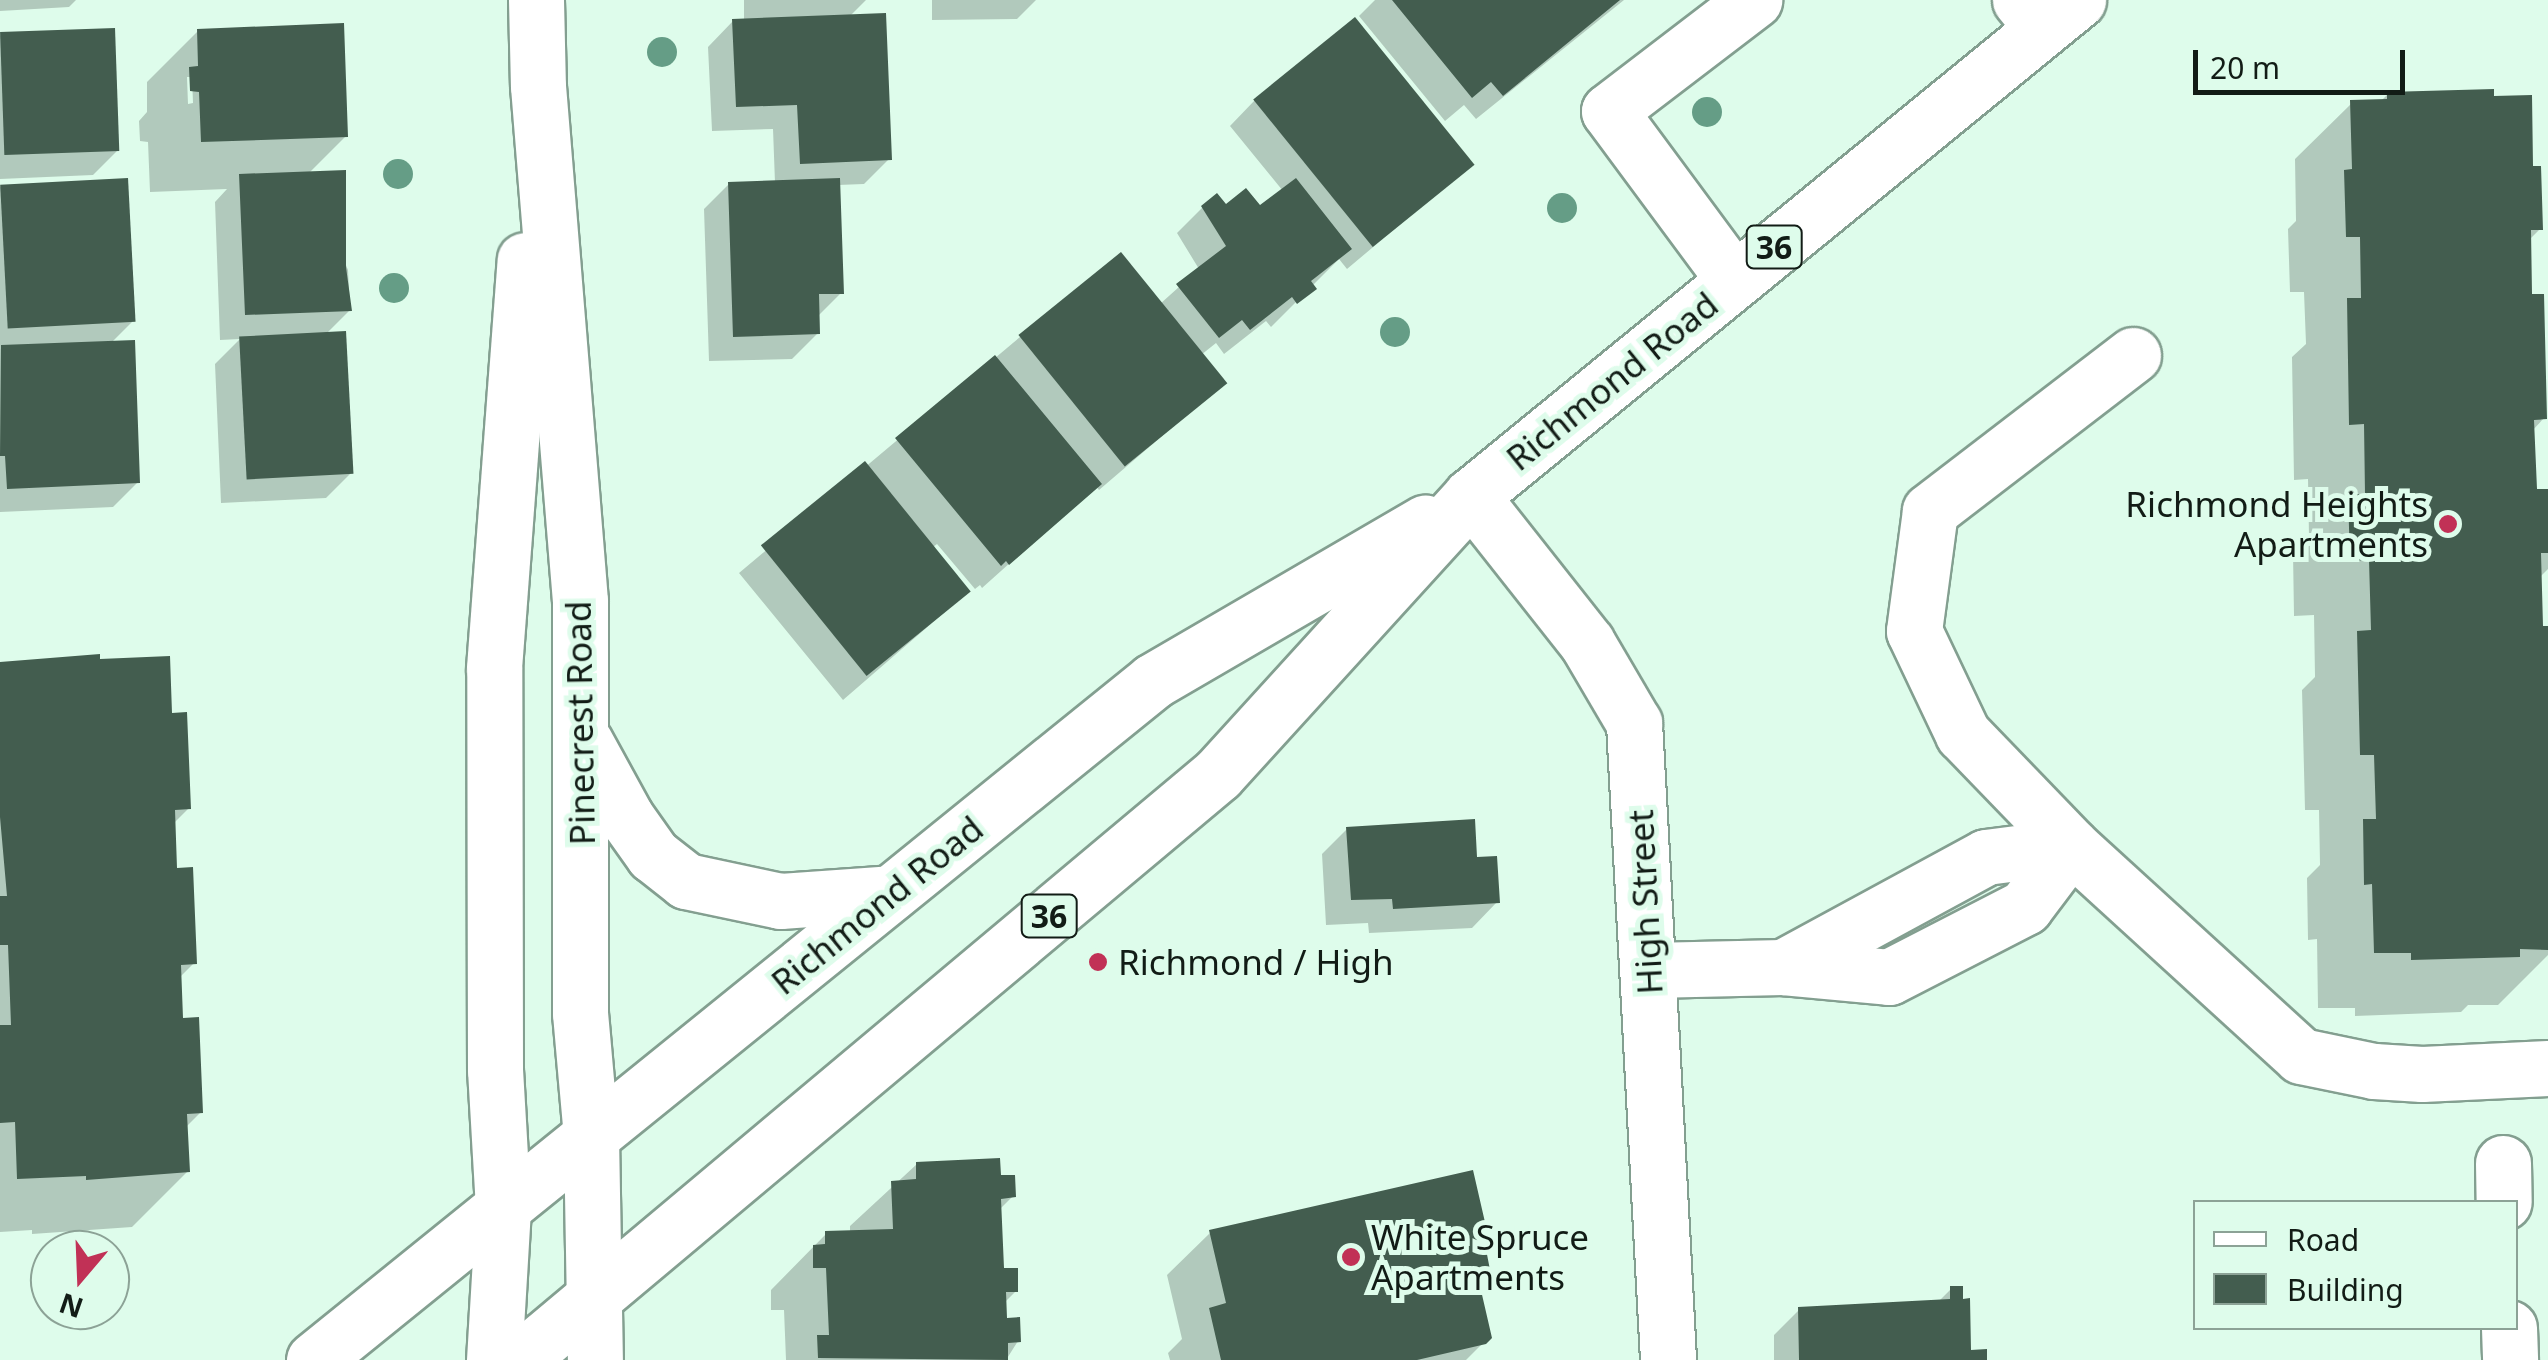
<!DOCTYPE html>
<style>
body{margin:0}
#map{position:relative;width:2548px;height:1360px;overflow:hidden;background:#defceb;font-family:"Noto Sans",sans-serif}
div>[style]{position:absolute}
.shadow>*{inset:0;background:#0003}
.building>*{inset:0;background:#435d4f;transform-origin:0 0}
.roads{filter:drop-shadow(2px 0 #839f90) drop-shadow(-2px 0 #839f90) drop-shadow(0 2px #839f90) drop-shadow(0 -2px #839f90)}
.minor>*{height:55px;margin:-27.5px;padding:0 27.5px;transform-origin:27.5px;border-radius:27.5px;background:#fff}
.major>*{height:55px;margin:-27.5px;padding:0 27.5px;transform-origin:27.5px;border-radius:27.5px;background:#fff}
.trees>*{width:30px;height:30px;margin:-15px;border-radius:50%;background:#659d86}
.dots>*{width:28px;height:28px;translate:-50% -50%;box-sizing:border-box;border:5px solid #defceb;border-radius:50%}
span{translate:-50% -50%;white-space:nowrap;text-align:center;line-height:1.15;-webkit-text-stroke:10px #defceb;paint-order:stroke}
.shield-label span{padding:2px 8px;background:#defceb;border:2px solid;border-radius:8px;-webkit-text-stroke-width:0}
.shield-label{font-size:32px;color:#121c16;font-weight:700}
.street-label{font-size:35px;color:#121c16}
.poi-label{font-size:35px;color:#121c16}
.right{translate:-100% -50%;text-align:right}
.left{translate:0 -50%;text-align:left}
.legend{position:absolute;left:2193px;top:1200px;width:325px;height:130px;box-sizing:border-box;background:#defceb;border:2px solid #8ca296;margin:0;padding:12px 18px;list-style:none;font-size:30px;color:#121c16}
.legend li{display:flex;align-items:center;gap:20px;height:50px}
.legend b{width:50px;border:2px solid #8ca296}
.north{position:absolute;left:30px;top:1230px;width:100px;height:100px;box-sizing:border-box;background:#defceb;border:2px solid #8ca296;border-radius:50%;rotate:199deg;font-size:28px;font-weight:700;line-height:40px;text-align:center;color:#121c16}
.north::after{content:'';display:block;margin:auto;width:35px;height:45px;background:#c13156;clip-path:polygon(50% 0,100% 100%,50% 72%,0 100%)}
.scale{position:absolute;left:2193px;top:50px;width:212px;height:45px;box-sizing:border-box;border:5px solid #121c16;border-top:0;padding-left:12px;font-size:30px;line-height:35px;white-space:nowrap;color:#121c16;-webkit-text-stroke:8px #defceb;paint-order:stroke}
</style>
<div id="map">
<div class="shadow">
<div style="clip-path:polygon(0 0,76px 0,69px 7px,0 11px)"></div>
<div style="clip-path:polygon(744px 0,866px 0,849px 17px,889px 159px,864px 184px,838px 185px,841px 293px,817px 317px,818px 333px,792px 359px,709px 361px,704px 209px,729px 184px,775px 183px,773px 129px,712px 131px,708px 47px,733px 21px,744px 21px)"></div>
<div style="clip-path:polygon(932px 0,1036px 0,1017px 19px,932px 20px)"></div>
<div style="clip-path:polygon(1375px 0,1624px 0,1476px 119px,1464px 105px,1445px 121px,1359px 16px)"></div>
<div style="clip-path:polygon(evenodd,198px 31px,346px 136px,308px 174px,348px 270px,350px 310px,326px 334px,351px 473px,326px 498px,221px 503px,215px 364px,240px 339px,220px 340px,215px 202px,227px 189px,150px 192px,148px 142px,140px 141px,139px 121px,147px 112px,147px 82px,198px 31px,187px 77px,192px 77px,193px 103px,188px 104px,187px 77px)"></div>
<div style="clip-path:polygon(0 35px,118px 150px,93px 175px,0 179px)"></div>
<div style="clip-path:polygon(2388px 94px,2492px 99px,2531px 168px,2540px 229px,2528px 241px,2530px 296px,2544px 418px,2532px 431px,2534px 492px,2548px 492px,2548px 569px,2539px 578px,2540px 628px,2548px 629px,2548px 955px,2498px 1005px,2468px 1005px,2461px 1012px,2355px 1016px,2355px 1008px,2318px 1008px,2317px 939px,2308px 940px,2307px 878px,2320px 865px,2319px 810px,2305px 810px,2302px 690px,2315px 677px,2314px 615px,2294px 616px,2293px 553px,2309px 537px,2308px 479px,2294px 480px,2292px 357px,2306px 344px,2304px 292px,2290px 292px,2288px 229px,2296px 221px,2295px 159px,2352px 103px,2380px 102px)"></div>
<div style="clip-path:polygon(1255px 100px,1472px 164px,1347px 269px,1339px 259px,1271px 327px,1266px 321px,1224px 354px,1216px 343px,1201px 355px,1224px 383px,1099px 490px,1096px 486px,982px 588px,980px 585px,975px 589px,937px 544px,933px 547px,969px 591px,843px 700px,739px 573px,1020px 337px,1160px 304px,1199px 269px,1177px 233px,1202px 208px,1217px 197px,1226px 207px,1259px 209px,1283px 191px,1230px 126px)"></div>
<div style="clip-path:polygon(0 186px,132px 322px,111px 343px,138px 482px,113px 507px,0 512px)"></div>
<div style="clip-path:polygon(97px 662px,169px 715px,189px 808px,173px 824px,175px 870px,194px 963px,179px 978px,180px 1020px,201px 1112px,185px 1128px,188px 1171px,132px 1227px,32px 1234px,32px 1230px,0 1232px,0 665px)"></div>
<div style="clip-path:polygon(1347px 829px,1497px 902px,1472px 928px,1369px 933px,1368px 923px,1326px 925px,1322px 854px)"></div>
<div style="clip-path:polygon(917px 1164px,998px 1177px,1013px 1196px,999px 1210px,1002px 1271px,1016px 1291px,1004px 1303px,1004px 1320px,1018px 1341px,1006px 1360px,786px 1360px,784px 1310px,771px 1310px,771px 1290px,826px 1234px,850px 1233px,850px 1226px)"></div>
<div style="clip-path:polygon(1210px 1233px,1487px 1243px,1483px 1247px,1488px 1269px,1476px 1280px,1489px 1337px,1466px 1360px,1170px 1360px,1168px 1353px,1182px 1339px,1167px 1275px)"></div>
<div style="clip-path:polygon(1951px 1289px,1969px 1352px,1985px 1360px,1774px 1360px,1774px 1335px,1799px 1310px,1938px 1302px)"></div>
</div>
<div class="building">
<div style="clip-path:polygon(1392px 0,1620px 0,1503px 96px,1491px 82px,1472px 98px)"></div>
<div style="clip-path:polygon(886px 13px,892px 160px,800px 164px,797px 105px,736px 107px,732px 19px)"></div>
<div style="left:1355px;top:17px;width:190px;height:131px;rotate:51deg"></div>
<div style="clip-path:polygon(344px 23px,348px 137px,201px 142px,199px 92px,190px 91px,189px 67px,198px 66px,197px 29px)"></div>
<div style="left:115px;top:28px;width:123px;height:115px;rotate:88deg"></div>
<div style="clip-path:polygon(2494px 89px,2494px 96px,2532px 95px,2533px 166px,2541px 166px,2543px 230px,2531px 230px,2532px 294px,2544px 294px,2547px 419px,2534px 420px,2537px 489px,2548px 489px,2548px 553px,2541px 553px,2543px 626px,2548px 626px,2548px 950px,2520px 949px,2520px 957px,2411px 960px,2411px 953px,2374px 953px,2372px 884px,2364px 885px,2363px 819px,2376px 819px,2374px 755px,2360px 755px,2357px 631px,2371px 630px,2369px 560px,2350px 561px,2348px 494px,2365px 494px,2364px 424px,2349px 425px,2347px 298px,2361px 298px,2360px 237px,2346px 237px,2344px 170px,2352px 169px,2350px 100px,2387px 99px,2387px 92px)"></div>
<div style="clip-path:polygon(346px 170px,346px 267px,352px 311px,245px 315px,239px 174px)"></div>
<div style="left:128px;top:178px;width:144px;height:128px;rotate:87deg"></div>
<div style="clip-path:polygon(840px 178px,844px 294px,819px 294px,820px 334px,733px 337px,728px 182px)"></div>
<div style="clip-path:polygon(1296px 178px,1352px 249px,1311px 281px,1317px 289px,1297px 304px,1292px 297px,1250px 330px,1242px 320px,1219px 338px,1176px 284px,1226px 246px,1201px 206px,1217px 193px,1226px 204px,1246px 188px,1260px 205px)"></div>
<div style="left:1121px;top:252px;width:169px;height:132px;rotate:51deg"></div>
<div style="left:346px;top:331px;width:143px;height:107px;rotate:87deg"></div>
<div style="clip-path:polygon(135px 340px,140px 483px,7px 489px,5px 456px,0 456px,1px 345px)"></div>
<div style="clip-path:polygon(995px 355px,1102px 484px,1009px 565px,1006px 561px,1001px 566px,895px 438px)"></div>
<div style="left:865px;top:461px;width:168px;height:134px;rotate:51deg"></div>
<div style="clip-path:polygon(100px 654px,100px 659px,170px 656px,172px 713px,187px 712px,191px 809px,175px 810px,177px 868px,193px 867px,197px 964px,181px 965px,183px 1018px,199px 1017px,203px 1113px,187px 1114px,190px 1172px,86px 1180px,86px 1176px,17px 1179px,15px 1122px,0 1123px,0 1025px,11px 1025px,8px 945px,0 945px,0 896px,7px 896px,0 817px,0 662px)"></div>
<div style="clip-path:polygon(1475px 819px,1477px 857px,1497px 856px,1500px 903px,1393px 909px,1392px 899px,1351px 900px,1346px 827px)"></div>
<div style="clip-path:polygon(1000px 1158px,1001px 1175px,1015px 1175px,1016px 1197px,1001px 1199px,1004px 1268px,1018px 1268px,1018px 1292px,1006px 1292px,1007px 1318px,1020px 1317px,1021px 1342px,1008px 1343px,1008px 1360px,818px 1358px,817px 1335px,829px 1335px,826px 1268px,813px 1268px,813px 1245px,825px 1244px,825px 1231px,893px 1229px,891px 1181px,916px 1179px,916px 1162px)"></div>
<div style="clip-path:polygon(1473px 1170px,1490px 1244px,1485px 1244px,1490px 1270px,1477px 1273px,1492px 1338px,1486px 1344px,1417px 1360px,1221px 1360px,1209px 1308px,1226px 1303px,1209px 1230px)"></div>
<div style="clip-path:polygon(1950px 1286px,1963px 1286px,1963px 1299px,1970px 1298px,1971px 1350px,1987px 1349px,1987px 1360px,1799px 1360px,1798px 1307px,1950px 1299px)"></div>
</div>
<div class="roads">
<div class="minor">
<div style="left:2020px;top:0;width:36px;rotate:51deg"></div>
<div style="left:1734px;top:280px;width:210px;rotate:-126.5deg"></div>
<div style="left:1609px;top:111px;width:183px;rotate:-37.4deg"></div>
<div style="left:2133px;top:355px;width:256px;rotate:142.5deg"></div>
<div style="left:1930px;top:511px;width:121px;rotate:97.6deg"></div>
<div style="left:1914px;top:631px;width:114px;rotate:64.6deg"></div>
<div style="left:1963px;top:734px;width:156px;rotate:46deg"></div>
<div style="left:2071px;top:846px;width:311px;rotate:42.4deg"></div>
<div style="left:2301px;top:1056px;width:75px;rotate:11.6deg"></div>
<div style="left:2374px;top:1071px;width:48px;rotate:3.6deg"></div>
<div style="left:2422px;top:1074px;width:126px;rotate:-2.7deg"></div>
<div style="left:1471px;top:496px;width:187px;rotate:51.7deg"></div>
<div style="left:1587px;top:643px;width:93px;rotate:59.6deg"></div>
<div style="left:1634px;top:723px;width:638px;rotate:86.94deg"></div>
<div style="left:1650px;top:970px;width:133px;rotate:-1.3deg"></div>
<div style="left:1783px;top:967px;width:106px;rotate:5.4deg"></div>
<div style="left:1889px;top:977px;width:153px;rotate:-27.2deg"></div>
<div style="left:2025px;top:907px;width:76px;rotate:-53deg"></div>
<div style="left:2071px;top:846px;width:86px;rotate:172.6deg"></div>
<div style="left:1986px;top:857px;width:231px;rotate:151.5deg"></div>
<div style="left:2503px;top:1163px;width:39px;rotate:89deg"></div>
<div style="left:2509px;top:1328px;width:32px;rotate:88deg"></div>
</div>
<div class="major">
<div style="left:536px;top:0;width:86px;rotate:88.7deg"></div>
<div style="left:538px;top:86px;width:517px;rotate:85.34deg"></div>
<div style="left:580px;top:601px;width:412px;rotate:90deg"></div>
<div style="left:580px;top:1013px;width:123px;rotate:84.9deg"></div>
<div style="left:591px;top:1136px;width:224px;rotate:89deg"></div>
<div style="left:585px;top:742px;width:85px;rotate:61.3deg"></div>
<div style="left:626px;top:817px;width:47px;rotate:54.6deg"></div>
<div style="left:653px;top:855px;width:42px;rotate:38.2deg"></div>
<div style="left:686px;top:881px;width:96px;rotate:12deg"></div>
<div style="left:780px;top:901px;width:111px;rotate:-4.1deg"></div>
<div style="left:314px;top:1360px;width:1079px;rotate:-38.98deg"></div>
<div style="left:1153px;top:681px;width:315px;rotate:-30.2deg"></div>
<div style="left:494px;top:1360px;width:152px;rotate:-86.6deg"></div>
<div style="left:503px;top:1208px;width:138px;rotate:-93.3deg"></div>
<div style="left:495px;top:1070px;width:402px;rotate:-90.1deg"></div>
<div style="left:494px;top:668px;width:409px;rotate:-85.7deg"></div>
<div style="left:519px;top:1360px;width:912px;rotate:-39.97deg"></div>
<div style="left:1218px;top:774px;width:376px;rotate:-47.7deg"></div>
<div style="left:1471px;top:496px;width:784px;rotate:-39.25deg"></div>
</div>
</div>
<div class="trees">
<div style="left:662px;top:52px"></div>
<div style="left:1707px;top:112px"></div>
<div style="left:398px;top:174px"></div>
<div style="left:1562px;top:208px"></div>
<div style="left:394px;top:288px"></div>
<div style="left:1395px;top:332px"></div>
</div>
<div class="dots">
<div style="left:2448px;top:524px;background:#c13156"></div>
<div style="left:1098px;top:962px;background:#c13156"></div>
<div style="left:1351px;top:1257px;background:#c13156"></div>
</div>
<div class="shield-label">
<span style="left:1774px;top:247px">36</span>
<span style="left:1049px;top:916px">36</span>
</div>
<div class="street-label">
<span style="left:1612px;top:381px;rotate:-39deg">Richmond Road</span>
<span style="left:580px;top:723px;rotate:-91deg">Pinecrest Road</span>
<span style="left:1645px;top:902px;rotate:-93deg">High Street</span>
<span style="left:877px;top:905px;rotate:-39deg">Richmond Road</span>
</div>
<div class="poi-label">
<span class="right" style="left:2428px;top:524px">Richmond Heights<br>Apartments</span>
<span class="left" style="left:1118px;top:962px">Richmond / High</span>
<span class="left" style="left:1371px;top:1257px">White Spruce<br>Apartments</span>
</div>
<ul class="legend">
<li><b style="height:12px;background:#fff"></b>Road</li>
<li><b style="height:28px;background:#435d4f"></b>Building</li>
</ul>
<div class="north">N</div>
<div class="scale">20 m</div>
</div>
